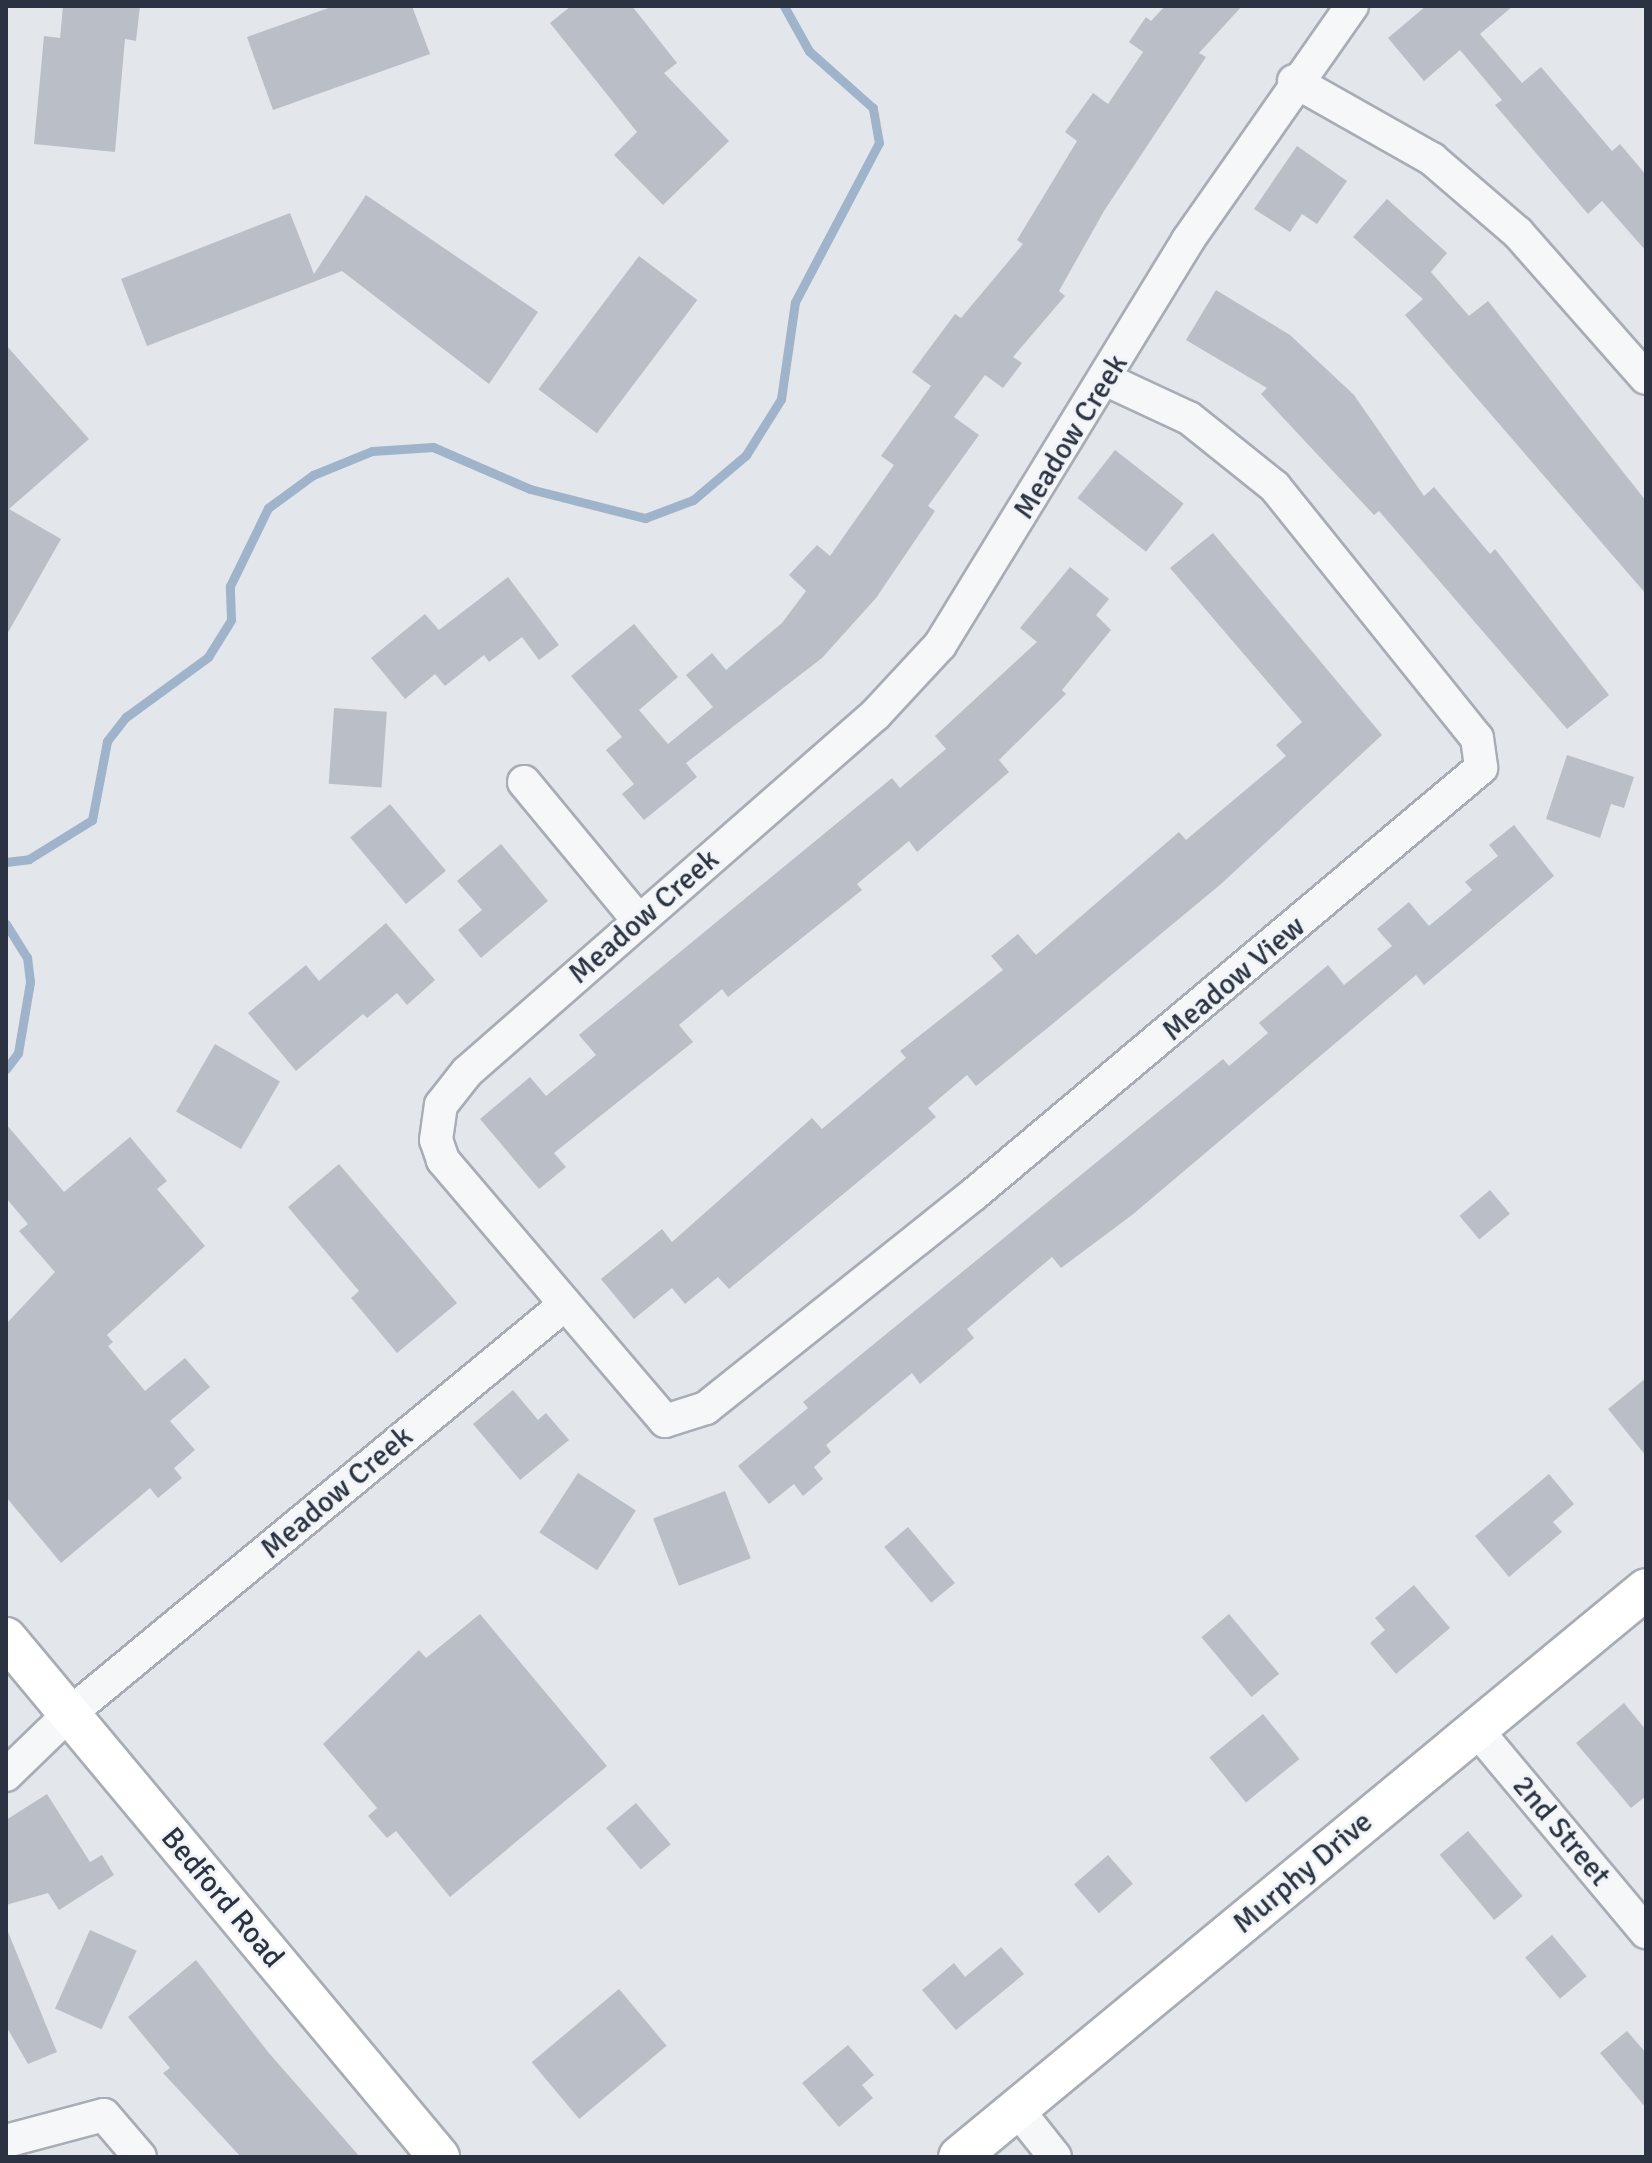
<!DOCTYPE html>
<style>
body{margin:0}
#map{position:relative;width:1652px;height:2163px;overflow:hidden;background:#e3e6eb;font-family:Signika,sans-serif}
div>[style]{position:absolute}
.stream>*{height:9px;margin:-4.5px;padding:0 4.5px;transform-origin:4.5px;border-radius:4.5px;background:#9fb3ca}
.building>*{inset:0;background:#babfc7;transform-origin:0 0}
.roads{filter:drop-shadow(2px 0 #a8adb5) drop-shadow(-2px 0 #a8adb5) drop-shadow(0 2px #a8adb5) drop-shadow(0 -2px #a8adb5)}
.minor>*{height:32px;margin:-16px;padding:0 16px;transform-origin:16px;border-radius:16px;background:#f5f7f9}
.major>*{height:40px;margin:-20px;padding:0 20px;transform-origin:20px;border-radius:20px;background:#fff}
span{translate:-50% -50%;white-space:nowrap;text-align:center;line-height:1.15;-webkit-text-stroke:6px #f2f5f8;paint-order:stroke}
.street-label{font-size:30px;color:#2b3342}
.frame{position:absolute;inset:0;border:8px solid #2b3342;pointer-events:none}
</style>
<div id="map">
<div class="stream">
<div style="left:6px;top:862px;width:23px;rotate:-7deg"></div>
<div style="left:29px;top:859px;width:74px;rotate:-31.8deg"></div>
<div style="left:92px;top:820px;width:80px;rotate:-79.2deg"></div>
<div style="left:107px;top:741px;width:31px;rotate:-52deg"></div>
<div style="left:126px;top:717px;width:102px;rotate:-36.2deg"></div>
<div style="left:208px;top:657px;width:44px;rotate:-58.1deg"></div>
<div style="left:231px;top:620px;width:34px;rotate:-92deg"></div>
<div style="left:230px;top:586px;width:87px;rotate:-64deg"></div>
<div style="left:268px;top:508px;width:56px;rotate:-36.3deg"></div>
<div style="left:313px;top:475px;width:64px;rotate:-22.1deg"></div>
<div style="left:372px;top:451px;width:61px;rotate:-3.8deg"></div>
<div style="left:433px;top:447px;width:106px;rotate:23.4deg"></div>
<div style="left:530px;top:489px;width:119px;rotate:14.2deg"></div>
<div style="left:645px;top:518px;width:51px;rotate:-20.6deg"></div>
<div style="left:693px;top:500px;width:70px;rotate:-40.3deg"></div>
<div style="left:746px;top:455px;width:66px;rotate:-58deg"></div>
<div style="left:781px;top:399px;width:98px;rotate:-81.8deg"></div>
<div style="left:795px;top:302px;width:180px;rotate:-62.2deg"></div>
<div style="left:879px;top:143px;width:36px;rotate:-100deg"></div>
<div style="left:873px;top:108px;width:86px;rotate:-138.3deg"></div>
<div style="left:809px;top:51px;width:51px;rotate:-119.1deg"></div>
<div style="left:6px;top:924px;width:39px;rotate:58deg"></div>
<div style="left:27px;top:957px;width:25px;rotate:83deg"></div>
<div style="left:30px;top:982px;width:72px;rotate:99.6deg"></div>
<div style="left:18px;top:1053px;width:20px;rotate:127deg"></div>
</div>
<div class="building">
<div style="clip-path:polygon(63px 6px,140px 6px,136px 41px,125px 39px,115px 152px,34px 144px,44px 36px,60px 38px)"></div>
<div style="clip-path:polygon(334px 6px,412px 6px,430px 54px,273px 110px,247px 37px)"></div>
<div style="clip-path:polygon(571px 6px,632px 6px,677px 63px,664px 73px,729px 141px,663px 205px,614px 155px,637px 132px,550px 23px)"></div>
<div style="clip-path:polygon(1165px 6px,1242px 6px,1199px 53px,1206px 57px,1104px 211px,1059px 291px,1065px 296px,1013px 357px,1022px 363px,1003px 388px,985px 375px,954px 417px,979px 435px,928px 506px,935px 511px,876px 598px,822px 658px,686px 763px,697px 777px,644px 820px,622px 794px,634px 784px,606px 750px,622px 737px,571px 676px,634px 624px,678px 677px,639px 710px,668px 744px,713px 707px,686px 675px,712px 653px,726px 670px,782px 623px,806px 591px,789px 575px,817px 545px,830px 556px,894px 465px,881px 456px,931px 386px,912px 372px,955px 314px,961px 318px,1023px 244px,1017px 240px,1077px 141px,1065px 132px,1093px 93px,1108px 104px,1143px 52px,1129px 42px,1146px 17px,1151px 21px)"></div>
<div style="clip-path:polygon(1426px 6px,1513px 6px,1480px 34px,1522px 83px,1541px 67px,1612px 151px,1620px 144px,1646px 175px,1646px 251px,1602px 201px,1588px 214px,1495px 105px,1502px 100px,1460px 50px,1424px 81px,1388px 38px)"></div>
<div style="clip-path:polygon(1297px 146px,1347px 181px,1317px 224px,1302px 214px,1290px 232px,1254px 209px)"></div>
<div style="clip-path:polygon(366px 195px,538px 312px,489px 384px,342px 271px,147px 346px,121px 279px,290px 213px,314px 274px)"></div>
<div style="clip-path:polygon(1387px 199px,1447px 253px,1431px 272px,1469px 316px,1488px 301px,1646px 501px,1646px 594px,1405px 315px,1423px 299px,1353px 237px)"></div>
<div style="left:639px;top:256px;width:73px;height:167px;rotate:37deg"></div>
<div style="clip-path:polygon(1216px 290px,1290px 335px,1354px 395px,1424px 496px,1434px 487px,1490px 554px,1495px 549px,1609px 695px,1567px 729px,1379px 511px,1374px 515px,1261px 394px,1267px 388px,1186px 340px)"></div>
<div style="clip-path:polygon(6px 345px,89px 439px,9px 509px,61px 539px,6px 636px)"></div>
<div style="left:1115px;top:450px;width:87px;height:61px;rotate:38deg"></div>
<div style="clip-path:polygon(1213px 533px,1382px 735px,1221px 884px,1050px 1026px,976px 1086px,967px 1075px,928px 1108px,936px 1117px,729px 1289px,718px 1277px,685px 1304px,672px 1288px,634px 1319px,601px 1279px,662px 1229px,672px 1242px,812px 1118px,822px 1129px,906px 1058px,900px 1051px,1003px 970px,991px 956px,1018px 934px,1036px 955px,1179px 832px,1186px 840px,1286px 756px,1276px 745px,1302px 722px,1170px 568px)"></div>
<div style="clip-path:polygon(1070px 567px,1109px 599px,1096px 615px,1111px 630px,1062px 690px,1066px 694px,999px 760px,1009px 772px,917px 852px,909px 841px,857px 884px,862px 890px,728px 997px,722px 989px,679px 1025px,693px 1042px,554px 1153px,566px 1167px,539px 1189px,480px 1119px,530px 1077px,546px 1096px,596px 1055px,579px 1035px,892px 778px,900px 788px,946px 749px,935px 736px,1037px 642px,1020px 628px)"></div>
<div style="clip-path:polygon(508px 577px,559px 645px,539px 660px,522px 637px,489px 662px,484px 655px,445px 686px,435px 674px,405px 699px,371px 658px,425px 614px,439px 630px)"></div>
<div style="left:334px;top:708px;width:53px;height:76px;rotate:4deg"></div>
<div style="clip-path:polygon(1567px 755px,1634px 777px,1624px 808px,1611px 804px,1600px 838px,1546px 819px)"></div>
<div style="left:390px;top:804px;width:87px;height:52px;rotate:50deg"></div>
<div style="clip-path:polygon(1514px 825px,1554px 876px,1424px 985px,1416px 975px,1132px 1215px,1061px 1268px,1052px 1257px,967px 1329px,974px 1338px,920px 1384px,912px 1373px,826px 1445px,831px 1452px,814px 1467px,823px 1479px,803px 1496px,794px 1484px,769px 1504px,738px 1466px,808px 1408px,803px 1402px,1223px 1059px,1229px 1066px,1268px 1033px,1259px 1023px,1328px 965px,1344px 985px,1392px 946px,1377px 929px,1409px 902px,1429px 926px,1472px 890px,1465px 882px,1498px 856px,1489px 845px)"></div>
<div style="clip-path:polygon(501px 844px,548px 901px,481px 958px,458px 930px,482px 910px,457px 881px)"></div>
<div style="clip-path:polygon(386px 923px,435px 980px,407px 1005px,397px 993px,367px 1018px,363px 1014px,296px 1071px,248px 1013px,306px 965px,319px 981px)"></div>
<div style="left:215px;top:1044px;width:75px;height:78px;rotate:30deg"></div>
<div style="clip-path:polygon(6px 1124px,64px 1192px,130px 1137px,167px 1181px,157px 1189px,205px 1246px,107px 1335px,113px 1342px,108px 1346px,145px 1391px,185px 1358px,210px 1387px,170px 1421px,195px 1450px,174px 1468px,182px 1478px,158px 1498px,150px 1488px,61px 1563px,6px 1497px,6px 1324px,55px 1272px,19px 1231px,28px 1224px,6px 1198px)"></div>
<div style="clip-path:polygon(339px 1164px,457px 1303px,397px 1353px,351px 1298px,359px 1291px,288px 1207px)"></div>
<div style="left:1490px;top:1190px;width:31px;height:40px;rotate:50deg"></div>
<div style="clip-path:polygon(1646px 1378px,1646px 1456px,1608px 1409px)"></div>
<div style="clip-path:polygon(513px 1390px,538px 1420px,546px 1413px,569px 1440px,520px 1480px,473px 1424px)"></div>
<div style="left:578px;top:1473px;width:69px;height:71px;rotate:33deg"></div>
<div style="clip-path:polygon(1549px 1474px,1574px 1504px,1553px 1522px,1562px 1532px,1509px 1577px,1475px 1536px)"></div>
<div style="left:725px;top:1491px;width:72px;height:77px;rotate:69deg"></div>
<div style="left:908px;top:1527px;width:73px;height:31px;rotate:50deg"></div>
<div style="clip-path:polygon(1414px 1585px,1450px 1628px,1396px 1674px,1370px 1643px,1385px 1630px,1375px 1618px)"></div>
<div style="clip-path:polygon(480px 1614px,607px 1766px,450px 1897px,396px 1831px,387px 1838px,368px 1816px,377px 1808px,323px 1744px,419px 1650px,426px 1658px)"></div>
<div style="left:1229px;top:1614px;width:78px;height:36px;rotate:50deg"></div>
<div style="clip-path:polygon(1624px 1703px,1646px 1730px,1646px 1796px,1631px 1808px,1576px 1743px)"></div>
<div style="left:1263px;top:1714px;width:58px;height:69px;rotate:51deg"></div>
<div style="clip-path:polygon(47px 1794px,90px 1862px,102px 1855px,114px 1875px,59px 1910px,48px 1893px,6px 1905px,6px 1820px)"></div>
<div style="left:636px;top:1803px;width:54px;height:39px;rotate:50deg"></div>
<div style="left:1468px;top:1831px;width:85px;height:37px;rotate:50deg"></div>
<div style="left:1108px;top:1855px;width:38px;height:45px;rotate:49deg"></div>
<div style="clip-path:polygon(6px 1927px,57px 2052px,28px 2064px,6px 2026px)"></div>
<div style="left:90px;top:1930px;width:51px;height:86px;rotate:24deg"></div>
<div style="left:1552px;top:1935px;width:54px;height:35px;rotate:50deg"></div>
<div style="clip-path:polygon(1001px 1947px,1024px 1974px,956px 2030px,922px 1990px,954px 1963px,965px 1977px)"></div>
<div style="clip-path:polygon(196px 1960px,268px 2052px,360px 2157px,241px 2157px,163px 2073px,170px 2068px,128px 2017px)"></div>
<div style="left:619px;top:1989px;width:74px;height:114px;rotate:50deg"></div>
<div style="clip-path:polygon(1627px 2031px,1646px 2053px,1646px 2108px,1600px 2053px)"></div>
<div style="clip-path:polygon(848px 2045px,874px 2075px,862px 2085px,873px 2098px,839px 2127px,802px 2083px)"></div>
</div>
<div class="roads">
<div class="minor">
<div style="left:1294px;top:81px;width:159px;rotate:29.5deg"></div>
<div style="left:1432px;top:159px;width:113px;rotate:40.7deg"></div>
<div style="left:1518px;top:233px;width:193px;rotate:48.6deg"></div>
<div style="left:1107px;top:380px;width:90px;rotate:24.9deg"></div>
<div style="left:1189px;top:418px;width:110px;rotate:38.7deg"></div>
<div style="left:1275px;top:487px;width:322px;rotate:51.2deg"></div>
<div style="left:1477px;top:738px;width:30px;rotate:82deg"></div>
<div style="left:1481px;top:768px;width:662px;rotate:139.96deg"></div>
<div style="left:974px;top:1194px;width:343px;rotate:141.4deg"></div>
<div style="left:706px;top:1408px;width:43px;rotate:162.4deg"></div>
<div style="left:665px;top:1421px;width:343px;rotate:-130.4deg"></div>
<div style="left:443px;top:1160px;width:21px;rotate:-109deg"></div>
<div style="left:436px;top:1140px;width:35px;rotate:-82deg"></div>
<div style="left:441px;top:1105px;width:42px;rotate:-51.8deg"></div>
<div style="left:467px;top:1072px;width:544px;rotate:-41.2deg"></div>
<div style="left:876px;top:714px;width:94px;rotate:-47.2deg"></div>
<div style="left:940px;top:645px;width:475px;rotate:-58.5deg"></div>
<div style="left:1188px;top:240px;width:286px;rotate:-55deg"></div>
<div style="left:524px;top:782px;width:180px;rotate:50.4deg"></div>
<div style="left:1476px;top:1729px;width:265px;rotate:50.1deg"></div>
<div style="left:6px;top:1775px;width:88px;rotate:-44.1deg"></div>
<div style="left:69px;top:1714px;width:641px;rotate:-39.55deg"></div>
<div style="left:1017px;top:2109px;width:61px;rotate:51.6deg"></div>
<div style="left:6px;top:2141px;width:101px;rotate:-14.9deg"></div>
<div style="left:104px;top:2115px;width:55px;rotate:49.4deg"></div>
</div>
<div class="major">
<div style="left:6px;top:1638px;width:676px;rotate:50.16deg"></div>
<div style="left:959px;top:2157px;width:891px;rotate:-39.58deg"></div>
</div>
</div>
<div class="street-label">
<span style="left:1071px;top:437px;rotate:-58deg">Meadow Creek</span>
<span style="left:644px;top:917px;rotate:-41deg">Meadow Creek</span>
<span style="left:1234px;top:979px;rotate:-40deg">Meadow View</span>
<span style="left:337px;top:1493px;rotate:-40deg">Meadow Creek</span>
<span style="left:1561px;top:1831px;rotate:50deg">2nd Street</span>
<span style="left:1303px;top:1873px;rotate:-40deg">Murphy Drive</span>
<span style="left:222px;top:1898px;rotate:50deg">Bedford Road</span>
</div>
<div class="frame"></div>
</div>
